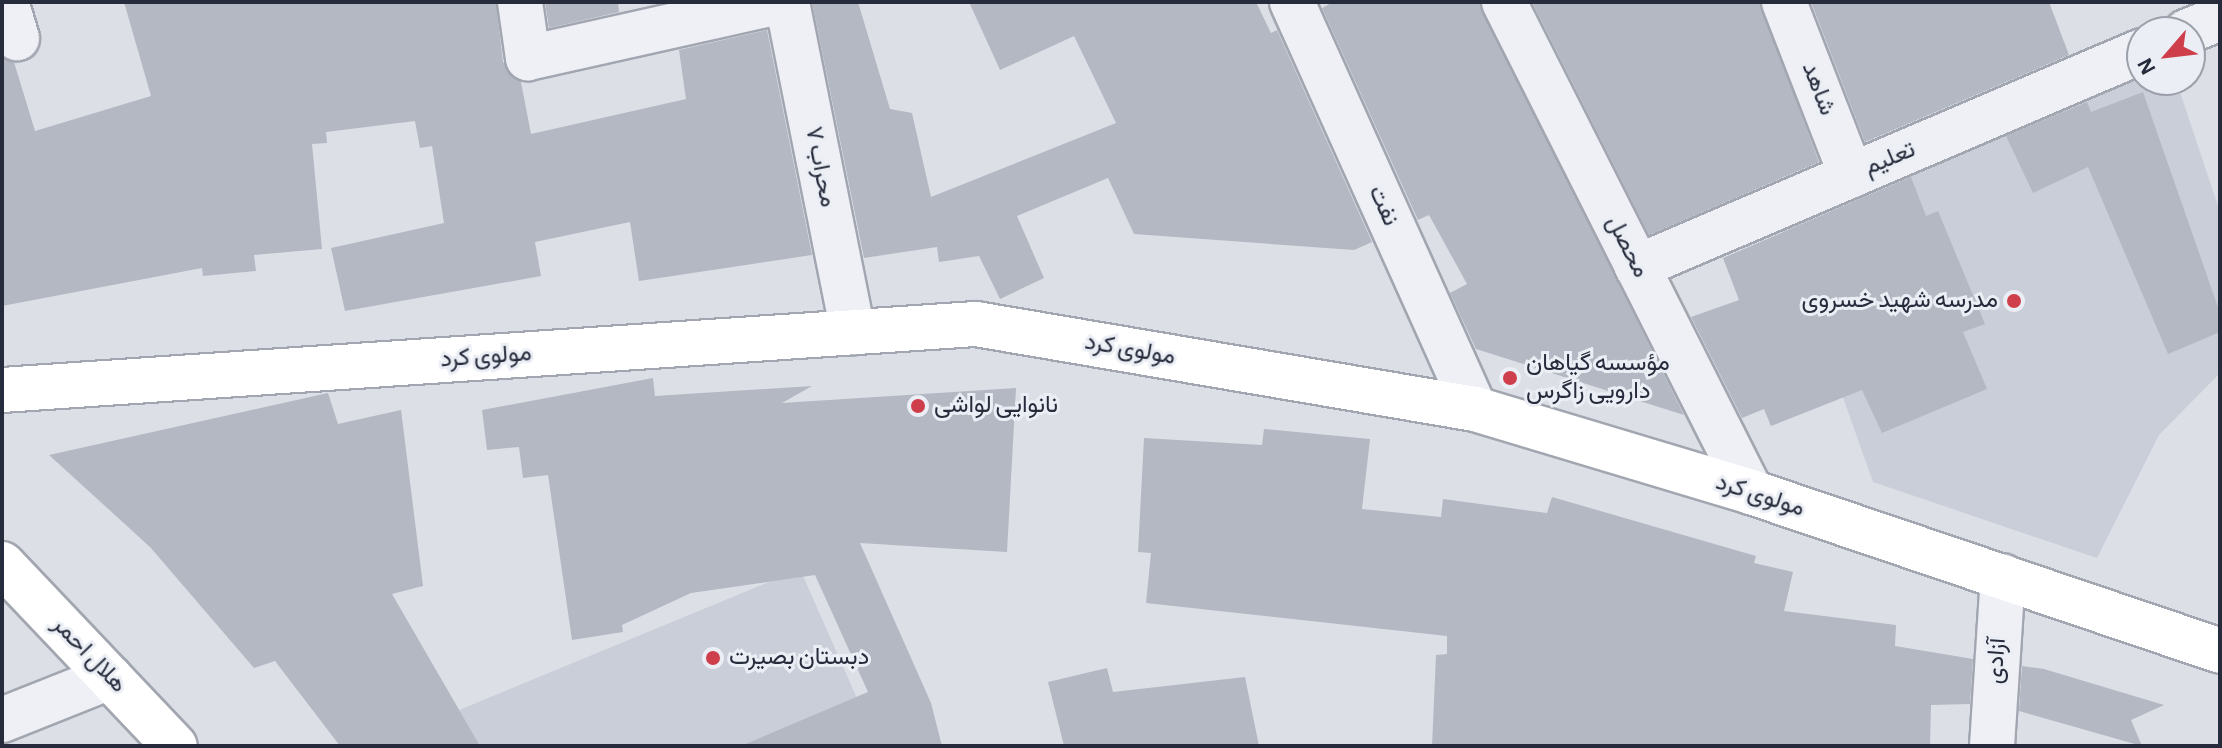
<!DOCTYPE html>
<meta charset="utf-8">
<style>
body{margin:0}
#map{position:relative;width:2222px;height:748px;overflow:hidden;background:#dcdfe6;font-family:"Alegreya Sans",Vazirmatn,sans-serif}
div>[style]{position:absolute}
.built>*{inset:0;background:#caced8}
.building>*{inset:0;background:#b3b8c3}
.roads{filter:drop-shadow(2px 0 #a2a6b0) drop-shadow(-2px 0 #a2a6b0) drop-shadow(0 2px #a2a6b0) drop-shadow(0 -2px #a2a6b0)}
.street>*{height:44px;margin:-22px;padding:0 22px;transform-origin:22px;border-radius:22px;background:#eef0f5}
.secondary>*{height:44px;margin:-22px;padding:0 22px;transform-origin:22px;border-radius:22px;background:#fff}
.dots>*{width:22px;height:22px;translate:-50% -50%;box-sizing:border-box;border:4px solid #ebeef4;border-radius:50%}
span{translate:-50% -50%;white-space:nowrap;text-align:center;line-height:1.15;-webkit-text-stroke:6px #ebeef4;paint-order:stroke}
.street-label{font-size:24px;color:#262c3c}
.poi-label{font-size:24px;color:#262c3c}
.right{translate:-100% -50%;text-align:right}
.left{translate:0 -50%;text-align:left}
.frame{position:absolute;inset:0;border:4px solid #262c3c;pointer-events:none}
.north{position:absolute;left:2126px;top:16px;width:80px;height:80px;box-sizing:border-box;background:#ebeef4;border:2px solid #9ca0aa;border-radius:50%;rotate:242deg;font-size:22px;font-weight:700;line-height:32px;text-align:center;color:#262c3c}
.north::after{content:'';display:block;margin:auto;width:28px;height:36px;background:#ce3e4b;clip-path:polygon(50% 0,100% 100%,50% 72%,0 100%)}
</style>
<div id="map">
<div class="built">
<div style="clip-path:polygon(2142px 76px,2176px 80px,2220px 212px,2220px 373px,2159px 435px,2097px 558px,1873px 482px,1783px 229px)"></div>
<div style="clip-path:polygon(800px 569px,878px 746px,372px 746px)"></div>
</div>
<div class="building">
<div style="clip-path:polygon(124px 2px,496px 2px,503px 62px,521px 82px,531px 134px,686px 99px,679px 50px,767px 30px,812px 255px,639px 281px,630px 222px,535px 242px,541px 276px,345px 311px,331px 248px,444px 223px,432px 146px,420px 148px,415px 121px,326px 132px,327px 143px,312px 144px,322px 249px,254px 255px,256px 271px,203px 276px,202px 268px,2px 306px,2px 57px,14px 62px,35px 131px,151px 96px)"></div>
<div style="clip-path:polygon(545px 2px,618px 2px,619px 12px,549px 28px)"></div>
<div style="clip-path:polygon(812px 2px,858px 2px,890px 109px,912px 113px,931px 197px,1116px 123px,1074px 36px,1000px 70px,969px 2px,1256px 2px,1271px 33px,1277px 30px,1372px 242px,1354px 250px,1134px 234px,1108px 178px,1017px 216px,1044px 278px,1000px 299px,979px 256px,939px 262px,937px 247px,864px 258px)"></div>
<div style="clip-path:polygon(1333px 2px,1479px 2px,1684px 415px,1476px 349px,1450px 293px,1467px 284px,1429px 215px,1418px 220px,1322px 8px)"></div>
<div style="clip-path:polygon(1532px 2px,1760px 2px,1819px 162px,1649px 235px)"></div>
<div style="clip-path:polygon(1811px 2px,2049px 2px,2069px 55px,1865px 142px)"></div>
<div style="clip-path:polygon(2143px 92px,2220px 313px,2220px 332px,2168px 354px,2088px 167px,2033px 193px,2006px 136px,2087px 102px,2091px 112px)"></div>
<div style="clip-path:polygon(1911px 177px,1926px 216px,1938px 211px,1985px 324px,1963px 332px,1987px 389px,1882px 433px,1862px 390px,1771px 426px,1764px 409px,1742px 418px,1691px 317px,1739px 300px,1723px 258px)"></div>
<div style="clip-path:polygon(653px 378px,655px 396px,812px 386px,782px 403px,1016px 388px,1007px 552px,860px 543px,931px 703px,942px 746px,741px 746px,868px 692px,815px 575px,691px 593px,622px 625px,623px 632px,572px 640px,548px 475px,523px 478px,519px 447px,487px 450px,482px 410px)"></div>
<div style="clip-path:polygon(328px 393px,338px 424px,401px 410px,423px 586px,392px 594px,480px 746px,340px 746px,275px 661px,254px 668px,150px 547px,49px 455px)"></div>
<div style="clip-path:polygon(1264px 429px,1370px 439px,1362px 509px,1441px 517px,1443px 499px,1547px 513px,1552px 497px,1756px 556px,1754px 563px,1793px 572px,1784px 611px,1896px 625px,1895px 646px,1973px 659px,1970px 704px,1931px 705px,1930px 746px,1432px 746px,1436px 655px,1447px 654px,1447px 636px,1146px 603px,1151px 553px,1138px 552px,1144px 438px,1262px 445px)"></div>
<div style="clip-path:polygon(2022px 666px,2044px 669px,2164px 705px,2131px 720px,2142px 746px,2019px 711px)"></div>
<div style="clip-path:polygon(1107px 668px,1113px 692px,1245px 677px,1259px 746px,1064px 746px,1048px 682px)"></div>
</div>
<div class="roads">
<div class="street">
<div style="left:6px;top:2px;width:38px;rotate:73deg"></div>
<div style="left:520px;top:2px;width:57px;rotate:81.9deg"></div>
<div style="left:528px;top:58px;width:257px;rotate:-12.6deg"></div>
<div style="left:787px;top:2px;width:337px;rotate:78.7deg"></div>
<div style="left:1292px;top:2px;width:446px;rotate:65.8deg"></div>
<div style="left:1504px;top:2px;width:549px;rotate:63.25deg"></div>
<div style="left:1784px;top:2px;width:186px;rotate:68.8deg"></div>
<div style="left:2186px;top:32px;width:37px;rotate:-22deg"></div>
<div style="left:1637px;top:267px;width:549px;rotate:-23.16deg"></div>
<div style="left:2px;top:720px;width:116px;rotate:-21.7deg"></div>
<div style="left:1992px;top:746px;width:170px;rotate:-86.3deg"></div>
</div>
<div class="secondary">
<div style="left:2px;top:390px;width:976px;rotate:-3.88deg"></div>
<div style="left:976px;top:324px;width:506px;rotate:9.67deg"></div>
<div style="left:1475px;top:409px;width:288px;rotate:16.7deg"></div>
<div style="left:1751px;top:492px;width:495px;rotate:18.7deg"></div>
<div style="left:2px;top:564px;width:251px;rotate:46.5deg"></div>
</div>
</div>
<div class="dots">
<div style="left:2014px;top:301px;background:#ce3e4b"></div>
<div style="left:1510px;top:378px;background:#ce3e4b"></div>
<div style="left:918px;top:406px;background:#ce3e4b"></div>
<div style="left:713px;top:658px;background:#ce3e4b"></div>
</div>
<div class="street-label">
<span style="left:1818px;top:89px;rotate:69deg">شاهد</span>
<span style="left:1890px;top:159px;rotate:-23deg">تعلیم</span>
<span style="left:820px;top:167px;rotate:79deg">محراب ۷</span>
<span style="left:1383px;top:206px;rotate:66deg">نفت</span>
<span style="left:1627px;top:247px;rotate:63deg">محصل</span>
<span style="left:1130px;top:350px;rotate:10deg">مولوی کرد</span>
<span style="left:486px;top:357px;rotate:-4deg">مولوی کرد</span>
<span style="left:1760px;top:496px;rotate:18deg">مولوی کرد</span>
<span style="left:89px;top:655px;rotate:46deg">هلال احمر</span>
<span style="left:1997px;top:661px;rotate:-86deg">آزادی</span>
</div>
<div class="poi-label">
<span class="right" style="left:1998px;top:301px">مدرسه شهید خسروی</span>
<span class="left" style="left:1526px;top:378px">مؤسسه گیاهان<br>دارویی زاگرس</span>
<span class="left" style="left:934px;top:406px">نانوایی لواشی</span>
<span class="left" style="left:729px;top:658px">دبستان بصیرت</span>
</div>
<div class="frame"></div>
<div class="north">N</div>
</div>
